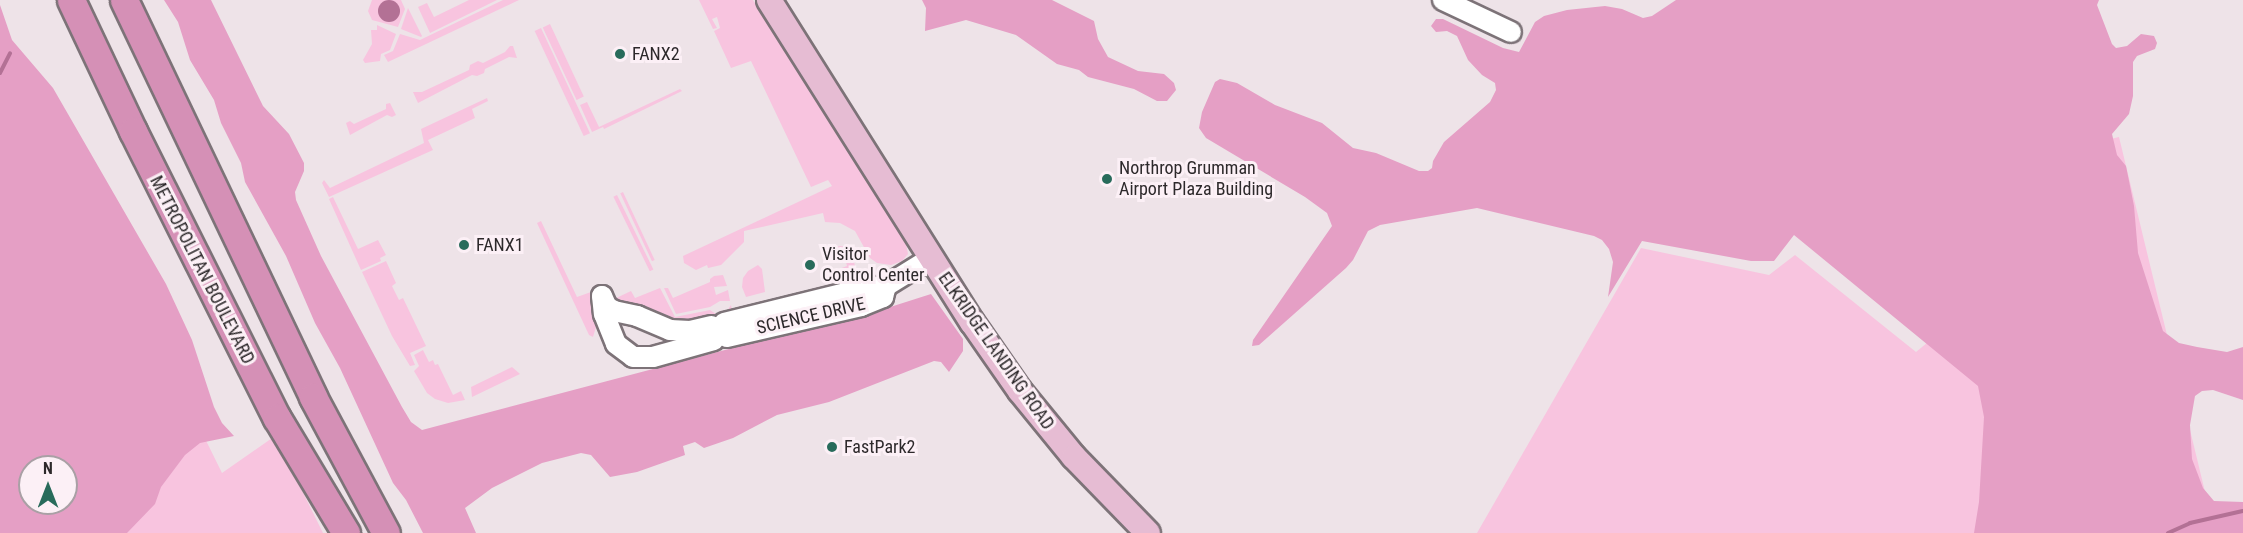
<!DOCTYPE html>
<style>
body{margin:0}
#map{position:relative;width:2243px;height:533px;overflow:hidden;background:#eee3e8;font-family:"Roboto Condensed",sans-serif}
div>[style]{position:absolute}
.green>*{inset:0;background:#f8c4df;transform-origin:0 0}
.forest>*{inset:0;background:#e59fc5}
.water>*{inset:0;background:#b37195}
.round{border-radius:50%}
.stream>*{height:4px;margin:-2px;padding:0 2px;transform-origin:2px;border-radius:2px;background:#b37195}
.roads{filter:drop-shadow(2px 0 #7d7378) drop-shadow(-2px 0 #7d7378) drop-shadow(0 2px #7d7378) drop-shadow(0 -2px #7d7378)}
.minor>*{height:20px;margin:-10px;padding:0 10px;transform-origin:10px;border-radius:10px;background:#fff}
.major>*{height:24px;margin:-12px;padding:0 12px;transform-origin:12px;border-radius:12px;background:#e6bcd3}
.highway>*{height:27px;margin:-13.5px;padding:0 13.5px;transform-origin:13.5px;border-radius:13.5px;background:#d590b6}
.dots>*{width:16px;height:16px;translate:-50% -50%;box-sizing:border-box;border:3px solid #fcf0f6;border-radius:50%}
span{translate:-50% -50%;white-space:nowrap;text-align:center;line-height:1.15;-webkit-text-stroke:6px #fcf0f6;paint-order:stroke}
.poi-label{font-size:18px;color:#2d292b}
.left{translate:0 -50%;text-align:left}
.street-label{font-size:18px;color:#2d292b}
.north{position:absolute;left:18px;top:455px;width:60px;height:60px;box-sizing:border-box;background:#fcf0f6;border:2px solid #a9a0a5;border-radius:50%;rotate:0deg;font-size:16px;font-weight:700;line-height:24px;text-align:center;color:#2d292b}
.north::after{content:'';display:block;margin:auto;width:21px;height:27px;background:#286b5b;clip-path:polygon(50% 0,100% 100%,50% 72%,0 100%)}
</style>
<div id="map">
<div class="green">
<div style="clip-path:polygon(372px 0,401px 0,405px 9px,398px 27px,372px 20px,368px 11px)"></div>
<div style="clip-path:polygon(469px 0,497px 0,430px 33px,418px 7px,427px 3px,434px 17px)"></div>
<div style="clip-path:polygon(503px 0,519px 0,388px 62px,384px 55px,393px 51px,400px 34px,420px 40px)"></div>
<div style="clip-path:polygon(699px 0,753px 0,906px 243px,908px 254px,902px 261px,891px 265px,877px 263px,870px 258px,855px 231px,840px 223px,825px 222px,823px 213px,744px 231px,744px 242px,721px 265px,708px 268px,707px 265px,696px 270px,684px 263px,683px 256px,832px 186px,828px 180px,811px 187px,751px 61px,731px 68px,714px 31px,720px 28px,717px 17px,712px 19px,717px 28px,713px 29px)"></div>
<div style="clip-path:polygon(408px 8px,422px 36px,421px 37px,401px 29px)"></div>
<div style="left:550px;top:24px;width:80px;height:8px;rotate:65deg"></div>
<div style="clip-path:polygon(377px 25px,396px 34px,390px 50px,381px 54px,380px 61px,365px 63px,363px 60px,372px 44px,371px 30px,377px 30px)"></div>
<div style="left:541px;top:28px;width:116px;height:7px;rotate:65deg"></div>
<div style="clip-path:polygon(510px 46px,513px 46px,517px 58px,509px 57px,485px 69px,484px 73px,477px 76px,472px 75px,418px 103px,413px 92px,422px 92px,469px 70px,470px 65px,478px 61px,483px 63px,505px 52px)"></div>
<div style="clip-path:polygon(680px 89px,682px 91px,604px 129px,603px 127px,592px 132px,580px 105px,587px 102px,599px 127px)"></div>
<div style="clip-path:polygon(evenodd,0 94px,156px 339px,222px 473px,275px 436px,323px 533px,0 533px,0 94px,30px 467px,66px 467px,66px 503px,30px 503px,30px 467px)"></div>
<div style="clip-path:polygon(487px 98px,488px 101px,472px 109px,475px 118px,428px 140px,433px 150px,329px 197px,322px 183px,324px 180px,330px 188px,424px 143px,421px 129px)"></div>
<div style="clip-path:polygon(390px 103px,396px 115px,392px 117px,387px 115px,350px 135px,346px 123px,350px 121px,354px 124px,386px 109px,386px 104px)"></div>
<div style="clip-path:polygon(2119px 137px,2215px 533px,1477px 533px,1641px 248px,1769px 275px,1795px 255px,1916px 352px,1933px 338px,1896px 191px)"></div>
<div style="left:623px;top:192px;width:75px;height:3px;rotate:65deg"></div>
<div style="left:617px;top:195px;width:83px;height:4px;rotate:64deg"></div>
<div style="clip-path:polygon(333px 197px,358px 249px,378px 240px,386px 255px,380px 258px,381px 261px,361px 270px,329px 199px)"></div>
<div style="clip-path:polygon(541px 221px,577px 297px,591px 292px,599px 317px,593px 337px,589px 335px,537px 223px)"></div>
<div style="clip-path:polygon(840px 246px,848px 247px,852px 252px,856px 271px,832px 276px,831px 272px,847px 266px,844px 254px,828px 258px,825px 250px)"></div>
<div style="clip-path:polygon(386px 261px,396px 283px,392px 286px,399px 300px,403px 298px,426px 346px,410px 353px,415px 365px,410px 366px,392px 336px,362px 272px)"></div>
<div style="clip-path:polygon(758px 265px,762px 269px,765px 292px,746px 297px,742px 287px,743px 278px,748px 271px)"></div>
<div style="clip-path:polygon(723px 275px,727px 286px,714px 287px,716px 295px,728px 290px,730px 301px,720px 301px,710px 307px,676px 314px,664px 288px,668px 288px,673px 298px,710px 282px,710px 279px,714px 276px)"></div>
<div style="clip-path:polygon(660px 288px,675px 317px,710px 310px,719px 316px,724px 315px,731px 305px,733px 315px,682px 326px,654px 315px,642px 305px,610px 301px,631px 291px,635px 298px)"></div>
<div style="clip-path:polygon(423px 350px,429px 362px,433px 360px,435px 365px,438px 364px,453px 395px,461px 391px,465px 400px,448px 403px,435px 399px,427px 393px,414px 371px,419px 366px,414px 355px)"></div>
<div style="clip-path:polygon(512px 367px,520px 374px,472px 397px,471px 387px)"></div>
</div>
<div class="forest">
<div style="clip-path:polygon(164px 0,211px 0,263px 106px,289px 134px,304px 163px,304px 171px,295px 192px,296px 200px,321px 256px,402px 407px,411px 422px,422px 430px,740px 346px,837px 324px,931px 294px,963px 339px,963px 351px,949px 372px,941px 362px,934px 361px,829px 402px,777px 415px,733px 438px,704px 448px,695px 442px,683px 446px,685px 455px,637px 472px,610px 477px,591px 455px,581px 453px,542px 463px,492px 488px,465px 508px,476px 533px,423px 533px,406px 500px,393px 483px,340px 368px,315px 323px,286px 256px,245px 182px,241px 163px,221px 123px,214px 100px,190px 60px,178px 22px)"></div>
<div style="clip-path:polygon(922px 0,1052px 0,1094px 21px,1098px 39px,1108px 57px,1138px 71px,1164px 74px,1174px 83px,1176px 90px,1167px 101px,1157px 101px,1134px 89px,1088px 77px,1079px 70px,1057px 64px,1016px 35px,966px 20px,925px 31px,926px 8px)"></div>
<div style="clip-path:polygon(1676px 0,2099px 0,2097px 5px,2112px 44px,2116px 48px,2127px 46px,2141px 34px,2154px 36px,2157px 43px,2155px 49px,2137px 56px,2133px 62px,2133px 96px,2129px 114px,2112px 134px,2117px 155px,2126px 166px,2134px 206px,2138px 253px,2163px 331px,2179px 343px,2197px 347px,2227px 352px,2243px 347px,2243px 400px,2213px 390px,2202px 391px,2195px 396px,2190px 425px,2192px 459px,2203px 488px,2214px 501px,2243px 502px,2243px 533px,1974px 533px,1979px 502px,1984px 417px,1978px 386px,1794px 235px,1774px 261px,1751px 261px,1642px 241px,1608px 297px,1613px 262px,1609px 249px,1602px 240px,1594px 236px,1477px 208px,1380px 225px,1368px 231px,1353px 260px,1346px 268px,1259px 345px,1252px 346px,1253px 340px,1332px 226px,1327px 213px,1305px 197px,1206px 138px,1199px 128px,1202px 112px,1215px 82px,1220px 79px,1237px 83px,1275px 105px,1322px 123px,1353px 148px,1376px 153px,1419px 171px,1428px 171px,1432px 168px,1433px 161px,1444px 142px,1490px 102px,1496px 90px,1495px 83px,1482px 75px,1468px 60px,1457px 36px,1447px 31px,1436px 32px,1431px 26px,1436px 19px,1443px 19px,1503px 48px,1519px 52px,1535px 22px,1544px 16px,1567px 10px,1605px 6px,1622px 9px,1643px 18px,1652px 16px)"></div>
<div style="clip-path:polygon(evenodd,0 5px,12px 40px,53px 88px,166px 284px,192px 340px,214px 407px,222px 423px,234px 436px,200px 443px,185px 455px,161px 487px,155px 504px,127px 533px,0 533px,0 5px,30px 467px,66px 467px,66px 503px,30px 503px,30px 467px)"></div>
</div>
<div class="water">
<div class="round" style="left:378px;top:0;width:22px;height:22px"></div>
</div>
<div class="stream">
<div style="left:0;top:73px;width:22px;rotate:-63deg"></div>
<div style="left:2168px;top:533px;width:24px;rotate:-24deg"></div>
<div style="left:2190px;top:523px;width:54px;rotate:-12.8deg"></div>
</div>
<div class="roads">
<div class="minor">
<div style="left:1443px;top:0;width:75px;rotate:25.2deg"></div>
<div style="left:602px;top:296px;width:18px;rotate:84deg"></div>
<div style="left:604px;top:314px;width:32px;rotate:68deg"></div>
<div style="left:616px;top:344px;width:21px;rotate:37deg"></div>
<div style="left:633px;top:357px;width:20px"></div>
<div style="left:653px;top:357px;width:63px;rotate:-15.6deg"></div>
<div style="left:602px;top:296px;width:12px;rotate:66deg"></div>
<div style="left:607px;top:307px;width:8px;rotate:30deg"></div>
<div style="left:614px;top:311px;width:24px;rotate:12deg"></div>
<div style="left:637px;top:316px;width:36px;rotate:23deg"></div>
<div style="left:670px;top:330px;width:20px;rotate:3deg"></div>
<div style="left:690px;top:331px;width:22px;rotate:-13deg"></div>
<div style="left:724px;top:323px;width:141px;rotate:-13.9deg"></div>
<div style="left:861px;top:289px;width:25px;rotate:-7deg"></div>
<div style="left:886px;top:286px;width:53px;rotate:-31.9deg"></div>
<div style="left:727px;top:337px;width:138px;rotate:-13deg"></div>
<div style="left:861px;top:306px;width:24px;rotate:-22deg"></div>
<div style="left:883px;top:297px;width:11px;rotate:-75deg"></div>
</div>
<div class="major">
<div style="left:769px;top:0;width:381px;rotate:57.8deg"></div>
<div style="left:972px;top:322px;width:84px;rotate:55.2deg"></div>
<div style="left:1020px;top:391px;width:85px;rotate:50.7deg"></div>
<div style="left:1074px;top:457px;width:106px;rotate:45.8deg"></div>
</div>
<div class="highway">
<div style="left:71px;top:0;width:145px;rotate:64.7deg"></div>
<div style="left:133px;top:131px;width:321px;rotate:63.4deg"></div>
<div style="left:277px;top:418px;width:134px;rotate:59deg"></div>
<div style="left:124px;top:0;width:440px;rotate:64.5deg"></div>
<div style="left:313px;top:397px;width:154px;rotate:61.8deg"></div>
</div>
</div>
<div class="dots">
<div style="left:620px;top:54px;background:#286b5b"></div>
<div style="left:1107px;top:179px;background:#286b5b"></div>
<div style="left:464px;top:245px;background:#286b5b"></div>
<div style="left:810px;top:265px;background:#286b5b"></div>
<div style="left:832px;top:447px;background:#286b5b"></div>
</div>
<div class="poi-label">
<span class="left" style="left:632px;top:54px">FANX2</span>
<span class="left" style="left:1119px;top:179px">Northrop Grumman<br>Airport Plaza Building</span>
<span class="left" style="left:476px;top:245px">FANX1</span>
<span class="left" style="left:822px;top:265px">Visitor<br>Control Center</span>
<span class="left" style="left:844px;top:447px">FastPark2</span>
</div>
<div class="street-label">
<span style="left:202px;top:270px;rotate:63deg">METROPOLITAN BOULEVARD</span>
<span style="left:811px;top:316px;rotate:-13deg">SCIENCE DRIVE</span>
<span style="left:996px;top:351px;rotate:55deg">ELKRIDGE LANDING ROAD</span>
</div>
<div class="north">N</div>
</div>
